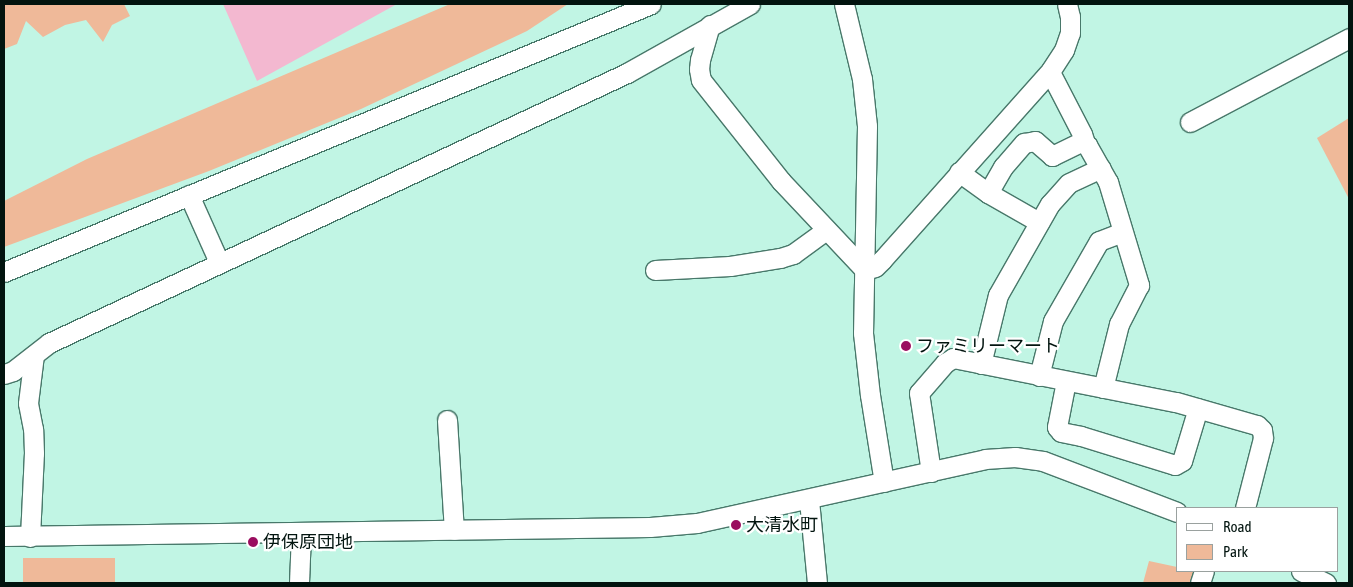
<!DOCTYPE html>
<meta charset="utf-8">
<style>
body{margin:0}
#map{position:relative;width:1353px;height:587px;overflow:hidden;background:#c1f5e4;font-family:"Asap Condensed","Noto Sans JP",sans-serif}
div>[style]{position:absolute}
.green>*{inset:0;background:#efb999;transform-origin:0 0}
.water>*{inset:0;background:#f3b8d0}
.roads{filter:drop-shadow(1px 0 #48786a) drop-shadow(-1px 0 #48786a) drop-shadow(0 1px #48786a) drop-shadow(0 -1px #48786a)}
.minor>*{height:19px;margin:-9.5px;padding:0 9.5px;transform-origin:9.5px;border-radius:9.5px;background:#fff}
.dots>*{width:14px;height:14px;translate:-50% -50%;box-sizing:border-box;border:2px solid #fff;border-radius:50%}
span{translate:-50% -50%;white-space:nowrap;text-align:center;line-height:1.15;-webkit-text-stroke:4.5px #fff;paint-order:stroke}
.poi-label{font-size:18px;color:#02140f}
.left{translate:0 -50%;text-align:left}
.frame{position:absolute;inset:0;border:5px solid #02140f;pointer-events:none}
.legend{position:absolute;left:1176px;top:507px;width:162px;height:65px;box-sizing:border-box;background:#fff;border:1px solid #9aa19f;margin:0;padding:6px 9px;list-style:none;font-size:15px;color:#02140f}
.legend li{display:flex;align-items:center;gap:10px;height:25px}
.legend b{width:25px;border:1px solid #9aa19f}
</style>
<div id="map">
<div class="green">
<div style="clip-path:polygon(4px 4px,124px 4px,130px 16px,112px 25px,103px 42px,86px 20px,65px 25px,43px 37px,26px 21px,17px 44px,4px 49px)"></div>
<div style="clip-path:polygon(450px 4px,568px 4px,527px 31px,361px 109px,209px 171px,4px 247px,4px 201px,87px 159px)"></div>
<div style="clip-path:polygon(1349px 118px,1349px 199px,1317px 138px)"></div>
<div style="left:23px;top:558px;width:92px;height:25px"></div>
<div style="clip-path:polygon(1149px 561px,1177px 567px,1177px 571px,1194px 571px,1191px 583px,1143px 583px)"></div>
</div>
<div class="water">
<div style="clip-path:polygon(223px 4px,397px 4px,257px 81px)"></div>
</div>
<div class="roads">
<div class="minor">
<div style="left:844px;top:4px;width:77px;rotate:76.5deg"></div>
<div style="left:862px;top:79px;width:47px;rotate:83.9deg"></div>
<div style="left:867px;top:126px;width:207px;rotate:91.1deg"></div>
<div style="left:863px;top:333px;width:62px;rotate:83.6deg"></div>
<div style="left:870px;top:395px;width:88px;rotate:80.9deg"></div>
<div style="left:710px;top:25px;width:36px;rotate:106deg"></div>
<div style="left:700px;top:60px;width:9px;rotate:96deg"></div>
<div style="left:699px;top:69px;width:11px;rotate:80deg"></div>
<div style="left:701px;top:80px;width:129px;rotate:51.6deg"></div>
<div style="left:781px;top:181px;width:122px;rotate:46.7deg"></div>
<div style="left:865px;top:270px;width:10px;rotate:-17deg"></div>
<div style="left:875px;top:267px;width:10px;rotate:-45deg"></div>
<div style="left:882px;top:260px;width:254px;rotate:-48.3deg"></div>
<div style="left:1051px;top:70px;width:24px;rotate:-57deg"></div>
<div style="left:1064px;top:50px;width:18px;rotate:-71deg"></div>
<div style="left:1070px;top:33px;width:16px;rotate:-90deg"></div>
<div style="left:1070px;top:17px;width:13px;rotate:-103deg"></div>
<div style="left:1050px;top:72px;width:70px;rotate:62.7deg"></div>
<div style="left:1082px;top:134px;width:9px;rotate:72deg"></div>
<div style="left:1190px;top:122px;width:180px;rotate:-27.8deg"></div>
<div style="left:959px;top:172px;width:36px;rotate:36deg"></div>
<div style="left:988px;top:193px;width:59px;rotate:29.6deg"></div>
<div style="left:988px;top:193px;width:30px;rotate:-60deg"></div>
<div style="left:1003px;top:167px;width:32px;rotate:-49deg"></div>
<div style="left:1024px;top:143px;width:11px;rotate:-10deg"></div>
<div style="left:1035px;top:141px;width:23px;rotate:41deg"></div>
<div style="left:1052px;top:156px;width:32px;rotate:-26deg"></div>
<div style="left:1081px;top:142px;width:7px;rotate:27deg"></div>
<div style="left:1087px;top:145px;width:43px;rotate:60.4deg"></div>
<div style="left:1108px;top:182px;width:108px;rotate:73.2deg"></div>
<div style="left:1139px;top:285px;width:44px;rotate:117.1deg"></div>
<div style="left:1119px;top:324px;width:66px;rotate:104deg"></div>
<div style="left:189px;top:195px;width:73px;rotate:65.9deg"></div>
<div style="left:655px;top:270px;width:75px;rotate:-3.1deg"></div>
<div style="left:730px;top:266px;width:51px;rotate:-9.1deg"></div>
<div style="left:780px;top:258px;width:14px;rotate:-17deg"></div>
<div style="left:793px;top:254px;width:41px;rotate:-36deg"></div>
<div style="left:4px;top:272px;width:700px;rotate:-22.5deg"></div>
<div style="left:981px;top:364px;width:71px;rotate:-76.2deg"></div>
<div style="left:998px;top:295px;width:105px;rotate:-60.3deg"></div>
<div style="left:1050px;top:204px;width:28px;rotate:-48deg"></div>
<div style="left:1069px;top:183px;width:35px;rotate:-25deg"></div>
<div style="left:4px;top:374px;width:9px;rotate:-18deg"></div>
<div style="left:13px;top:371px;width:46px;rotate:-37.9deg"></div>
<div style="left:49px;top:343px;width:638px;rotate:-25.04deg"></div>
<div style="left:627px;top:73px;width:141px;rotate:-29.3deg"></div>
<div style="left:1039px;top:376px;width:57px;rotate:-75.7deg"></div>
<div style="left:1053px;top:321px;width:92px;rotate:-60.1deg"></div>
<div style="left:1099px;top:241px;width:25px;rotate:-21deg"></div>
<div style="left:1066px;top:381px;width:47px;rotate:101.1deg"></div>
<div style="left:1057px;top:427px;width:6px;rotate:51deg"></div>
<div style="left:1061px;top:432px;width:20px;rotate:11deg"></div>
<div style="left:1081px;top:436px;width:98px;rotate:17.1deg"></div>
<div style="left:1175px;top:465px;width:8px;rotate:-30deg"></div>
<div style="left:1182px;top:461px;width:55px;rotate:-73.2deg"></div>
<div style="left:447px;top:420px;width:110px;rotate:86.4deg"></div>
<div style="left:931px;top:472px;width:80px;rotate:-98.6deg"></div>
<div style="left:919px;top:393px;width:40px;rotate:-49deg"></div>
<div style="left:945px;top:363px;width:9px;rotate:-32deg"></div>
<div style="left:953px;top:358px;width:227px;rotate:11.2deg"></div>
<div style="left:1176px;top:402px;width:84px;rotate:15.9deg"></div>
<div style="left:1257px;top:425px;width:7px;rotate:45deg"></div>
<div style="left:1262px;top:430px;width:8px;rotate:83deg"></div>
<div style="left:1263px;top:438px;width:72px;rotate:104.4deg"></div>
<div style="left:809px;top:500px;width:83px;rotate:84.5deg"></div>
<div style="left:4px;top:536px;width:646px;rotate:-0.8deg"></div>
<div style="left:650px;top:527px;width:47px;rotate:-4.9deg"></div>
<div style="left:697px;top:523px;width:295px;rotate:-12.5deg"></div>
<div style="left:985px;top:459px;width:30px;rotate:-4deg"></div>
<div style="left:1015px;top:457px;width:28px;rotate:8deg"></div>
<div style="left:1043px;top:461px;width:143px;rotate:20.8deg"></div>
<div style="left:30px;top:537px;width:84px;rotate:-87.3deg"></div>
<div style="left:34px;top:453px;width:24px;rotate:-92deg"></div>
<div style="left:33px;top:429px;width:26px;rotate:-101deg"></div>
<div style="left:28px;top:403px;width:48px;rotate:-82.9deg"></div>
<div style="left:1301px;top:571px;width:28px;rotate:26deg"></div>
<div style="left:299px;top:583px;width:50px;rotate:-87.7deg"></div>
<div style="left:1200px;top:583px;width:13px;rotate:-72deg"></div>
</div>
</div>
<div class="dots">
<div style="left:906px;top:346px;background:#9a0d5f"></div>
<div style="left:736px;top:525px;background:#9a0d5f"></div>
<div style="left:253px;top:542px;background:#9a0d5f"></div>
</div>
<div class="poi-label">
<span class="left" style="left:916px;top:346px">ファミリーマート</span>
<span class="left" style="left:746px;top:525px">大清水町</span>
<span class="left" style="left:263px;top:542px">伊保原団地</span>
</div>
<div class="frame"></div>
<ul class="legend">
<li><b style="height:6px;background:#fff"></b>Road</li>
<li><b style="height:14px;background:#efb999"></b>Park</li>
</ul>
</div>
